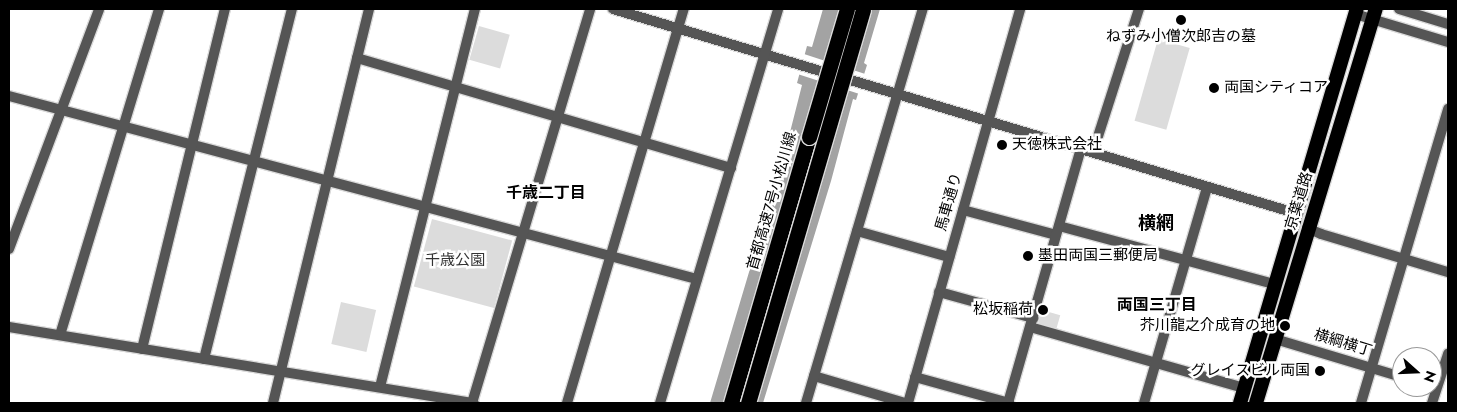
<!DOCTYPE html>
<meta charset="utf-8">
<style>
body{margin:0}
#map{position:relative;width:1457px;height:412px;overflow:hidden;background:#fff;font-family:Jost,"Noto Sans JP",sans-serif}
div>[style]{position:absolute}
.green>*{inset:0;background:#dcdcdc;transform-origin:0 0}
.water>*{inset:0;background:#a3a3a3}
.pier>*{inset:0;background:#fff;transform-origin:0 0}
.roads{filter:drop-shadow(1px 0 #dbdbdb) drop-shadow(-1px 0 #dbdbdb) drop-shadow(0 1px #dbdbdb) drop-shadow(0 -1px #dbdbdb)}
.minor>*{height:10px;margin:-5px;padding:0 5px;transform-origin:5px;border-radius:5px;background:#555}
.tertiary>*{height:10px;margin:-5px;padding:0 5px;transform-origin:5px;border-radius:5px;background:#555}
.trunk>*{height:14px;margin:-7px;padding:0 7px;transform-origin:7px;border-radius:7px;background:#000}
.motorway>*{height:15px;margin:-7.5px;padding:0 7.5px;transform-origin:7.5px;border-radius:7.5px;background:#000}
.bridges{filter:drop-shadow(1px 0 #dbdbdb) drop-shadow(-1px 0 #dbdbdb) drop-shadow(0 1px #dbdbdb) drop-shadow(0 -1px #dbdbdb)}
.motorway-bridge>*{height:15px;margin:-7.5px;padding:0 7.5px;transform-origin:7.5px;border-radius:7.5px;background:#000}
.dots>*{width:14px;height:14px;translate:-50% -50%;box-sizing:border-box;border:2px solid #fff;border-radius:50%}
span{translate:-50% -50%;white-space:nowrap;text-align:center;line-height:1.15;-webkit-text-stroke:5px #fff;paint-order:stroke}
.poi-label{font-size:15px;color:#000}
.left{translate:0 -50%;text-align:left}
.right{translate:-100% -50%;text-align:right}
.street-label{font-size:15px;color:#000}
.park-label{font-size:15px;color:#333}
.neighbourhood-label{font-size:16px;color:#000;font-weight:700}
.quarter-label{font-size:18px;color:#000;font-weight:700}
.frame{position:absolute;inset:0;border:10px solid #000;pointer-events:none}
.north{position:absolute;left:1392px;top:347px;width:50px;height:50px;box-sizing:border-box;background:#fff;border:1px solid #999;border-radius:50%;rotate:110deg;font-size:14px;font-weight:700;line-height:20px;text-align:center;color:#000}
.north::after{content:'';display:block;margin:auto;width:18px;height:22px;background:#000;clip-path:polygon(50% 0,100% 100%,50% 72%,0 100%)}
</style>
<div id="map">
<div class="green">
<div style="left:479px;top:26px;width:32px;height:35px;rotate:16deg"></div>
<div style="left:1158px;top:39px;width:33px;height:85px;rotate:16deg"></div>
<div style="left:432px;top:219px;width:83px;height:70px;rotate:15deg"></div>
<div style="left:341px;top:302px;width:36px;height:43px;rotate:13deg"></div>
<div style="left:1042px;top:310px;width:19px;height:17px;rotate:16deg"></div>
</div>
<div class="water">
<div style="clip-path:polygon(823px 9px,880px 9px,864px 63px,867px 65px,856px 100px,853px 99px,831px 181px,763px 403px,710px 403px,786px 148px,802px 85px,797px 83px,807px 46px,812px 47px)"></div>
</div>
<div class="pier">
<div style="left:804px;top:54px;width:66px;height:21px;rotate:18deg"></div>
</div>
<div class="roads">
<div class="minor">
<div style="left:357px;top:58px;width:390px;rotate:16.4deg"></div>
<div style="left:9px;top:96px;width:712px;rotate:14.9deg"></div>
<div style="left:1093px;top:152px;width:150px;rotate:-72.2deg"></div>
<div style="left:963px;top:210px;width:96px;rotate:15deg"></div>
<div style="left:1059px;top:226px;width:223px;rotate:15.1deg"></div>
<div style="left:1307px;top:228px;width:15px;rotate:23deg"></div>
<div style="left:1321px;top:234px;width:133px;rotate:16.7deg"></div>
<div style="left:857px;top:231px;width:96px;rotate:15.8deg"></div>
<div style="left:9px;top:249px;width:256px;rotate:-69.4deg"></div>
<div style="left:939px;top:292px;width:98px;rotate:15.5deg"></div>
<div style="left:1030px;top:327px;width:223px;rotate:15.9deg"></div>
<div style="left:60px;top:335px;width:341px;rotate:-73.1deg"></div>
<div style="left:1275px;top:339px;width:133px;rotate:16.7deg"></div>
<div style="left:142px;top:349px;width:350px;rotate:-76.3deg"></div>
<div style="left:204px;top:359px;width:361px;rotate:-75.9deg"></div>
<div style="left:814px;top:376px;width:95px;rotate:16.5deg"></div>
<div style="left:380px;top:387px;width:390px;rotate:-75.9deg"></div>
<div style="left:472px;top:403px;width:411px;rotate:-73.3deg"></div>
<div style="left:806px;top:403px;width:411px;rotate:-73.5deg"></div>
<div style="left:908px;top:403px;width:410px;rotate:-74.1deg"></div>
<div style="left:1008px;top:403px;width:264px;rotate:-74deg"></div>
<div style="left:1144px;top:403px;width:225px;rotate:-73.7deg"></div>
<div style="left:1361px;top:403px;width:307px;rotate:-73.5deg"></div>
<div style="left:1432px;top:403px;width:52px;rotate:-71.9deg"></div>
</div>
<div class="tertiary">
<div style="left:613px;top:9px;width:712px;rotate:16.65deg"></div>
<div style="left:1399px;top:9px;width:51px;rotate:17deg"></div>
<div style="left:1355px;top:14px;width:97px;rotate:16.8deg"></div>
<div style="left:9px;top:327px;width:471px;rotate:9.3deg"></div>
<div style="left:915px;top:377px;width:98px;rotate:15.5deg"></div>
<div style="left:273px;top:403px;width:406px;rotate:-76.3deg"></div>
<div style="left:567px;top:403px;width:411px;rotate:-73.5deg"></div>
<div style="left:660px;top:403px;width:411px;rotate:-73.3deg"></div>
</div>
<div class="trunk">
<div style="left:1240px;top:403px;width:411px;rotate:-73.5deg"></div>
<div style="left:1256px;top:403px;width:412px;rotate:-73.1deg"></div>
</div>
<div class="motorway">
<div style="left:731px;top:403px;width:277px;rotate:-73.7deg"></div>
</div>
</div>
<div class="bridges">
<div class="motorway-bridge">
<div style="left:809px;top:137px;width:134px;rotate:-73.5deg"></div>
<div style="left:748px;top:403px;width:410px;rotate:-73.7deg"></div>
</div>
</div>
<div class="dots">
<div style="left:1181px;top:20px;background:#000"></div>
<div style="left:1214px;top:88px;background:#000"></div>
<div style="left:1002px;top:145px;background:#000"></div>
<div style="left:1028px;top:256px;background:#000"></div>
<div style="left:1043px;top:310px;background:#000"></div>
<div style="left:1285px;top:326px;background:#000"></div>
<div style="left:1320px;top:371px;background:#000"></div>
</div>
<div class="poi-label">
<span style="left:1181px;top:37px">ねずみ小僧次郎吉の墓</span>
<span class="left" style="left:1224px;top:88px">両国シティコア</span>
<span class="left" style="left:1012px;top:145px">天徳株式会社</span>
<span class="left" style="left:1038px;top:256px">墨田両国三郵便局</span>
<span class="right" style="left:1033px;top:310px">松坂稲荷</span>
<span class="right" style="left:1275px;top:326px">芥川龍之介成育の地</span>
<span class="right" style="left:1310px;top:371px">グレイスビル両国</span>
</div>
<div class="street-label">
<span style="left:772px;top:201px;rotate:-74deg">首都高速7号小松川線</span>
<span style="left:1299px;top:201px;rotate:-73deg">京葉道路</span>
<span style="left:949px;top:202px;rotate:-74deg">馬車通り</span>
<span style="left:1343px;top:343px;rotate:17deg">横綱横丁</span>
</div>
<div class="park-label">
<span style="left:455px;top:261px">千歳公園</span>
</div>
<div class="neighbourhood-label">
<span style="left:546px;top:193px">千歳二丁目</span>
<span style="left:1157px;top:305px">両国三丁目</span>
</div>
<div class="quarter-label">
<span style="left:1156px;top:223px">横網</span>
</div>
<div class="frame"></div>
<div class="north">N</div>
</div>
